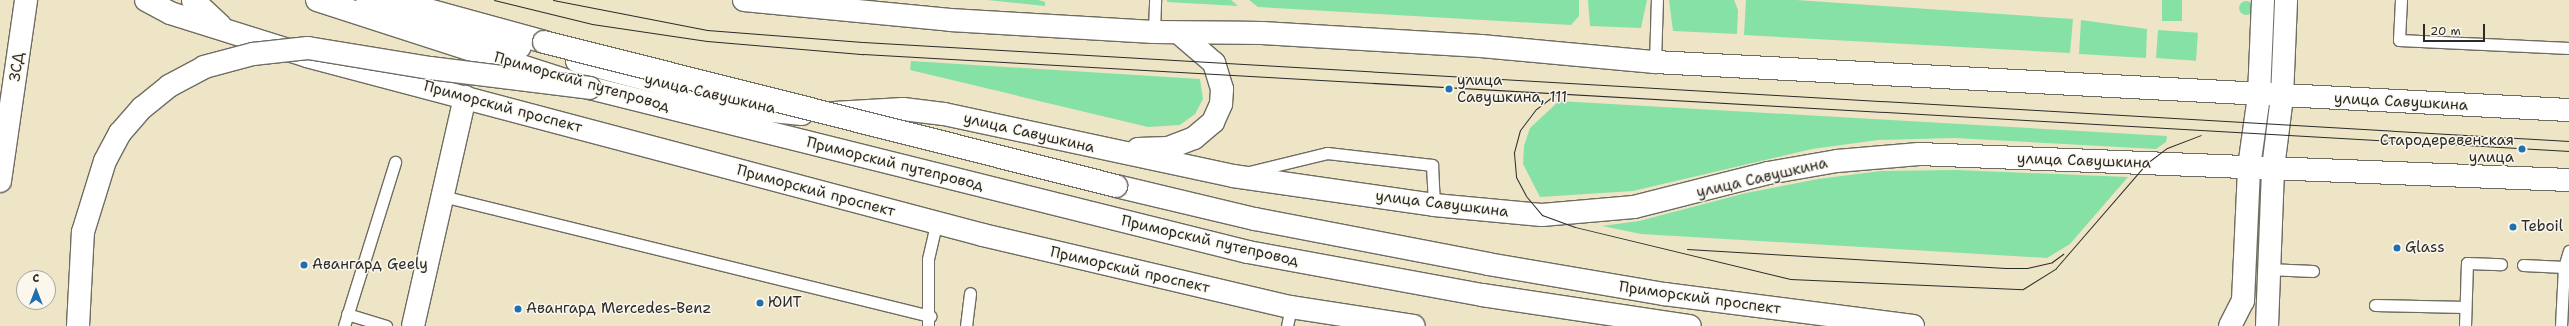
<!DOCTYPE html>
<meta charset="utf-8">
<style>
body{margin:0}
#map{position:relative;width:2569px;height:326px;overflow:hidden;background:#eee5c7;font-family:"Shantell Sans",sans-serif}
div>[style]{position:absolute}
.green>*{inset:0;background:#86e1a7;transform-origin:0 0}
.round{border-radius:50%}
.roads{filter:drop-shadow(1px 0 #6f6c62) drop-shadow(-1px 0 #6f6c62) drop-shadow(0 1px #6f6c62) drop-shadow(0 -1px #6f6c62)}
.lane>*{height:11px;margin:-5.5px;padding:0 5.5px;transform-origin:5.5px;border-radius:5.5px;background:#fff}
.street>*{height:22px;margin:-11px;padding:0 11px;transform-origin:11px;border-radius:11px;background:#fff}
.secondary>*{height:22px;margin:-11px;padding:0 11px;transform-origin:11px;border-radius:11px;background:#fff}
.primary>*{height:22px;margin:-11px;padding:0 11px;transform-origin:11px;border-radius:11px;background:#fff}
.highway>*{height:22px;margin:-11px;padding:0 11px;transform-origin:11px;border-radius:11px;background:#fff}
.tram>*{height:1px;margin:-0.5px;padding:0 0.5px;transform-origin:0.5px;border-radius:0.5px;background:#2b2b2b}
.bridges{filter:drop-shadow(1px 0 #6f6c62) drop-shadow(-1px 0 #6f6c62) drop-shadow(0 1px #6f6c62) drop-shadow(0 -1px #6f6c62)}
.primary-bridge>*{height:22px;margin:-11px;padding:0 11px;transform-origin:11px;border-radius:11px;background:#fff}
.dots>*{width:11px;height:11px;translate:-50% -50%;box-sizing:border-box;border:2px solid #fbf7ec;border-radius:50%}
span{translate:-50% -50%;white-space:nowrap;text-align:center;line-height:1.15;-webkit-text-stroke:3px #fbf7ec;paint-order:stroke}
.street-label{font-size:15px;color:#2b2b2b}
.poi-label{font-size:15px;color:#2b2b2b}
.left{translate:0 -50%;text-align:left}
.right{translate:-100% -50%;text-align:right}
.north{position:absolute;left:16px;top:270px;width:40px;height:40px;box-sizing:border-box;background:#fbf7ec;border:1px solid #a8a59f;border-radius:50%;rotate:0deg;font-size:11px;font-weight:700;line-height:16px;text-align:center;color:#2b2b2b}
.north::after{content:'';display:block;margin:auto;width:14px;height:18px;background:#1f6fb2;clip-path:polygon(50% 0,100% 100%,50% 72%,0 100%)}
.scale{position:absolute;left:2423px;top:24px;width:62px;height:18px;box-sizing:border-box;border:2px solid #2b2b2b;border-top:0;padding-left:5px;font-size:12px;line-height:14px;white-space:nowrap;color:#2b2b2b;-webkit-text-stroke:3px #fbf7ec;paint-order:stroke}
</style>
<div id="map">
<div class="green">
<div style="clip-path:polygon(987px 0,1038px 0,1045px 2px,1045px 6px)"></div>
<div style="clip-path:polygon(1167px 0,1231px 0,1238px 6px,1167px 2px)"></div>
<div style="clip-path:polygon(1249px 0,1579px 0,1579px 16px,1571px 25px,1258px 7px)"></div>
<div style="clip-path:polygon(1588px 0,1647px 0,1641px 28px,1590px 26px)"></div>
<div style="clip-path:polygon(1669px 0,1734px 0,1738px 10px,1737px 34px,1673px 31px)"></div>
<div style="clip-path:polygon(1746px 0,1796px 0,2073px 19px,2070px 53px,1744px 35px)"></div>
<div style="left:2162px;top:0;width:20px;height:21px"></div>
<div class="round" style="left:2239px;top:1px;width:14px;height:14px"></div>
<div style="clip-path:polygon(2081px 20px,2147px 29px,2146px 58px,2079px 54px)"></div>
<div style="left:2158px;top:30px;width:40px;height:28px;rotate:4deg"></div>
<div style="clip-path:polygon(911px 61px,1200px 79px,1203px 99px,1195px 114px,1180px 125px,1148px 127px,910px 70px)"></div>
<div style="clip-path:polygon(1559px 101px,2167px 136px,2166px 142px,2156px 149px,1955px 138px,1878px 140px,1812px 149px,1633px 191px,1540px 197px,1523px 164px,1524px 146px,1530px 128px)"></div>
<div style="clip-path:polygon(1956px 170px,2128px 177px,2070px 244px,2047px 258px,1641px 234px,1602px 226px,1639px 221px,1746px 193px,1818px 179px,1881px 171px)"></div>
</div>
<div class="roads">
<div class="lane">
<div style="left:2401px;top:0;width:40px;rotate:92.9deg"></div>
<div style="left:2399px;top:40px;width:170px;rotate:2.7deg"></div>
<div style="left:1154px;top:32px;width:32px;rotate:-88deg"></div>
<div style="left:1655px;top:62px;width:62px;rotate:-88.2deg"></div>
<div style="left:1249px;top:172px;width:80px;rotate:-13.7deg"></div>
<div style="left:1327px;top:153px;width:106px;rotate:6.5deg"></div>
<div style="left:1432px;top:165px;width:40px;rotate:87.1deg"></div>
<div style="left:442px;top:196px;width:503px;rotate:13.82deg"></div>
<div style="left:2523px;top:265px;width:41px;rotate:2.8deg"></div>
<div style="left:2267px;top:269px;width:46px;rotate:2.5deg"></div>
<div style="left:2375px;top:305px;width:90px;rotate:1.3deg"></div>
<div style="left:347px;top:314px;width:41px;rotate:17.1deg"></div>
<div style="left:344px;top:326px;width:172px;rotate:-72.7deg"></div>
<div style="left:928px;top:326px;width:67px;rotate:-90deg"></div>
<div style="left:928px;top:259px;width:37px;rotate:-77deg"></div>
<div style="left:966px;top:326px;width:33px;rotate:-83deg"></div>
<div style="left:1287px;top:326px;width:19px;rotate:-78deg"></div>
<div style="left:2465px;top:326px;width:63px;rotate:-88.2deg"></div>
<div style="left:2467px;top:263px;width:34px;rotate:2deg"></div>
<div style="left:2561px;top:326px;width:59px;rotate:-87.1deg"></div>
<div style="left:2564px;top:267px;width:17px;rotate:-73deg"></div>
</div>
<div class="street">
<div style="left:413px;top:326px;width:235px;rotate:-77.2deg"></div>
<div style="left:2230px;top:326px;width:28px;rotate:-63deg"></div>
<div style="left:2243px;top:301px;width:134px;rotate:-87.4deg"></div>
<div style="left:2249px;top:167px;width:72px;rotate:-82deg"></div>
<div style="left:2259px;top:96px;width:96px;rotate:-87.6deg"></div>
<div style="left:2267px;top:326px;width:158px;rotate:-87.8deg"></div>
<div style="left:2273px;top:168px;width:72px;rotate:-82.8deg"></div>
<div style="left:2282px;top:97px;width:97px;rotate:-87.6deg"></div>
</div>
<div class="secondary">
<div style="left:146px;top:0;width:27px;rotate:28deg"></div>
<div style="left:170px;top:13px;width:144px;rotate:17.4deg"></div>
<div style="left:307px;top:56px;width:699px;rotate:14.83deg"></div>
<div style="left:983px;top:235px;width:316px;rotate:13.2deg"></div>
<div style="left:1291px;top:307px;width:124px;rotate:8.8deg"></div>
<div style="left:193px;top:0;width:37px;rotate:43deg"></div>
<div style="left:744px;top:0;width:207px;rotate:5.5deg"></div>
<div style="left:950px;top:20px;width:204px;rotate:3.4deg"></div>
<div style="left:1154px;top:32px;width:108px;rotate:0.5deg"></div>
<div style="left:1262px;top:33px;width:219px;rotate:3.4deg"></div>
<div style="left:1481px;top:46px;width:175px;rotate:5.3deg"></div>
<div style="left:1655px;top:62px;width:915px;rotate:3.01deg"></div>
<div style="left:366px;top:6px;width:159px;rotate:14.9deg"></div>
<div style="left:577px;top:61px;width:191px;rotate:14.8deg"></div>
<div style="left:762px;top:110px;width:40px;rotate:5.7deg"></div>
<div style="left:834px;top:113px;width:69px;rotate:-3.3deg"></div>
<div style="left:903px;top:109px;width:41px;rotate:7deg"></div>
<div style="left:944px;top:114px;width:296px;rotate:12.1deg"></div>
<div style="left:1233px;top:176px;width:203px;rotate:8.2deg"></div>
<div style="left:1434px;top:205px;width:108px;rotate:5.3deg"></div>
<div style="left:1542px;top:215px;width:92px;rotate:-5deg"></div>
<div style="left:1634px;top:207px;width:138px;rotate:-14.2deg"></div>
<div style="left:1768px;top:173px;width:70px;rotate:-9.9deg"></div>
<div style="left:1837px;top:161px;width:82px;rotate:-4.9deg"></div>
<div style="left:1919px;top:154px;width:651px;rotate:2.29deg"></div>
<div style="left:1138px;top:149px;width:30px;rotate:-2deg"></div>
<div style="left:1168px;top:148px;width:28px;rotate:-21deg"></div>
<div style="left:1194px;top:138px;width:25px;rotate:-40deg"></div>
<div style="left:1213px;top:122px;width:20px;rotate:-66deg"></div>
<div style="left:1221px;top:104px;width:15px;rotate:-86deg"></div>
<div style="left:1222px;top:89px;width:27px;rotate:-107deg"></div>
<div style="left:1214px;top:63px;width:46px;rotate:-139.4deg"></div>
</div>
<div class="primary">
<div style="left:317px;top:0;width:287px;rotate:17.9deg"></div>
<div style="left:590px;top:88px;width:678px;rotate:14deg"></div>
<div style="left:1248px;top:252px;width:238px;rotate:10.4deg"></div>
<div style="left:1482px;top:295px;width:210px;rotate:8.5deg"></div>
<div style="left:392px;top:0;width:158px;rotate:15.4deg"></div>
<div style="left:1116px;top:186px;width:143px;rotate:13.4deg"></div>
<div style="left:1255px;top:219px;width:237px;rotate:10.9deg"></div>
<div style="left:1488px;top:264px;width:179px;rotate:9.7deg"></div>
<div style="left:1664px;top:294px;width:251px;rotate:7.3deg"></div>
</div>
<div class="highway">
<div style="left:0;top:181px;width:183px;rotate:-81.8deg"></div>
</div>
</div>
<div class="tram">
<div style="left:494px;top:0;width:101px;rotate:13.8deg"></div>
<div style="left:592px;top:24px;width:116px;rotate:8.4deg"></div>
<div style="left:707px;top:41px;width:157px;rotate:4.8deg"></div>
<div style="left:863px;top:54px;width:1709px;rotate:3.25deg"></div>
<div style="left:553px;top:0;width:157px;rotate:11deg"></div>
<div style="left:707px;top:30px;width:156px;rotate:4.4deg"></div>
<div style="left:863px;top:42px;width:1709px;rotate:3.32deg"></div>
<div style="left:1556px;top:94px;width:25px;rotate:143deg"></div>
<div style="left:1536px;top:109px;width:26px;rotate:127deg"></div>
<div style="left:1520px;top:130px;width:24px;rotate:105deg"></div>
<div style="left:1514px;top:153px;width:24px;rotate:85deg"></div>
<div style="left:1516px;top:177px;width:21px;rotate:62deg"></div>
<div style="left:1526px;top:196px;width:25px;rotate:50deg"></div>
<div style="left:1542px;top:215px;width:35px;rotate:20deg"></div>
<div style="left:1575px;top:227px;width:221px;rotate:13.6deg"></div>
<div style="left:1790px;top:279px;width:233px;rotate:2.5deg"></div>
<div style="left:2023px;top:289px;width:39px;rotate:-32deg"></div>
<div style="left:2056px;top:268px;width:139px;rotate:-49.1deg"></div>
<div style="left:2147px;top:163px;width:25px;rotate:-37deg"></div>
<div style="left:2167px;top:148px;width:36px;rotate:-21deg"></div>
<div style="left:1687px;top:249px;width:319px;rotate:3.4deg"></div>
<div style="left:2005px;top:268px;width:22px"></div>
<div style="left:2027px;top:268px;width:26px;rotate:-13deg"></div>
<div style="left:2052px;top:262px;width:14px;rotate:-36deg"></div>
</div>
<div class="bridges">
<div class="primary-bridge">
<div style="left:544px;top:42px;width:590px;rotate:14.13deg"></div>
<div style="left:78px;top:326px;width:94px;rotate:-87deg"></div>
<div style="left:83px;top:232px;width:74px;rotate:-72.8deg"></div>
<div style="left:105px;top:161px;width:32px;rotate:-62deg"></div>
<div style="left:120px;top:133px;width:33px;rotate:-49deg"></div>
<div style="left:142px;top:108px;width:35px;rotate:-39deg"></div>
<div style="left:169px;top:86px;width:40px;rotate:-28deg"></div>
<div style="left:204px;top:67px;width:51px;rotate:-14.9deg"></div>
<div style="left:253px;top:54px;width:55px;rotate:-6.2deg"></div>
<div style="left:308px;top:48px;width:124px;rotate:9.3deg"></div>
<div style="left:430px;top:68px;width:161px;rotate:7.1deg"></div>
</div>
</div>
<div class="dots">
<div style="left:1449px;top:89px;background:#1f6fb2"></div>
<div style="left:2522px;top:149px;background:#1f6fb2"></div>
<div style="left:2513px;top:227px;background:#1f6fb2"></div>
<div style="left:2397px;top:248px;background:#1f6fb2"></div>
<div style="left:304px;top:265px;background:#1f6fb2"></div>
<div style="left:760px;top:303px;background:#1f6fb2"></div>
<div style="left:518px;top:309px;background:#1f6fb2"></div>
</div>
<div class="street-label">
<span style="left:17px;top:67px;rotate:-82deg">ЗСД</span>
<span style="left:582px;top:82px;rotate:16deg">Приморский путепровод</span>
<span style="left:710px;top:94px;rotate:13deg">улица Савушкина</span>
<span style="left:2401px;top:102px;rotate:3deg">улица Савушкина</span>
<span style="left:503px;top:107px;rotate:15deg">Приморский проспект</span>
<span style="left:1029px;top:133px;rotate:13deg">улица Савушкина</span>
<span style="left:2084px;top:161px;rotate:2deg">улица Савушкина</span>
<span style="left:895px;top:164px;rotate:14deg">Приморский путепровод</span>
<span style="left:1762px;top:178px;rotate:-13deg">улица Савушкина</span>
<span style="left:816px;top:191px;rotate:15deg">Приморский проспект</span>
<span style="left:1442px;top:204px;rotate:7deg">улица Савушкина</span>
<span style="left:1210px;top:241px;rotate:13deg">Приморский путепровод</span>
<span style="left:1130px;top:270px;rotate:13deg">Приморский проспект</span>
<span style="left:1700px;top:298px;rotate:8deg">Приморский проспект</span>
</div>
<div class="poi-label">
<span class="left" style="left:1457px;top:89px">улица<br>Савушкина, 111</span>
<span class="right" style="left:2514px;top:149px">Стародеревенская<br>улица</span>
<span class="left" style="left:2521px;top:227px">Teboil</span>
<span class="left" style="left:2405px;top:248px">Glass</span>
<span class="left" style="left:312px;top:265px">Авангард Geely</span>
<span class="left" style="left:768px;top:303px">ЮИТ</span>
<span class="left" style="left:526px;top:309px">Авангард Mercedes-Benz</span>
</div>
<div class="north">С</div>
<div class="scale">20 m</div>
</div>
